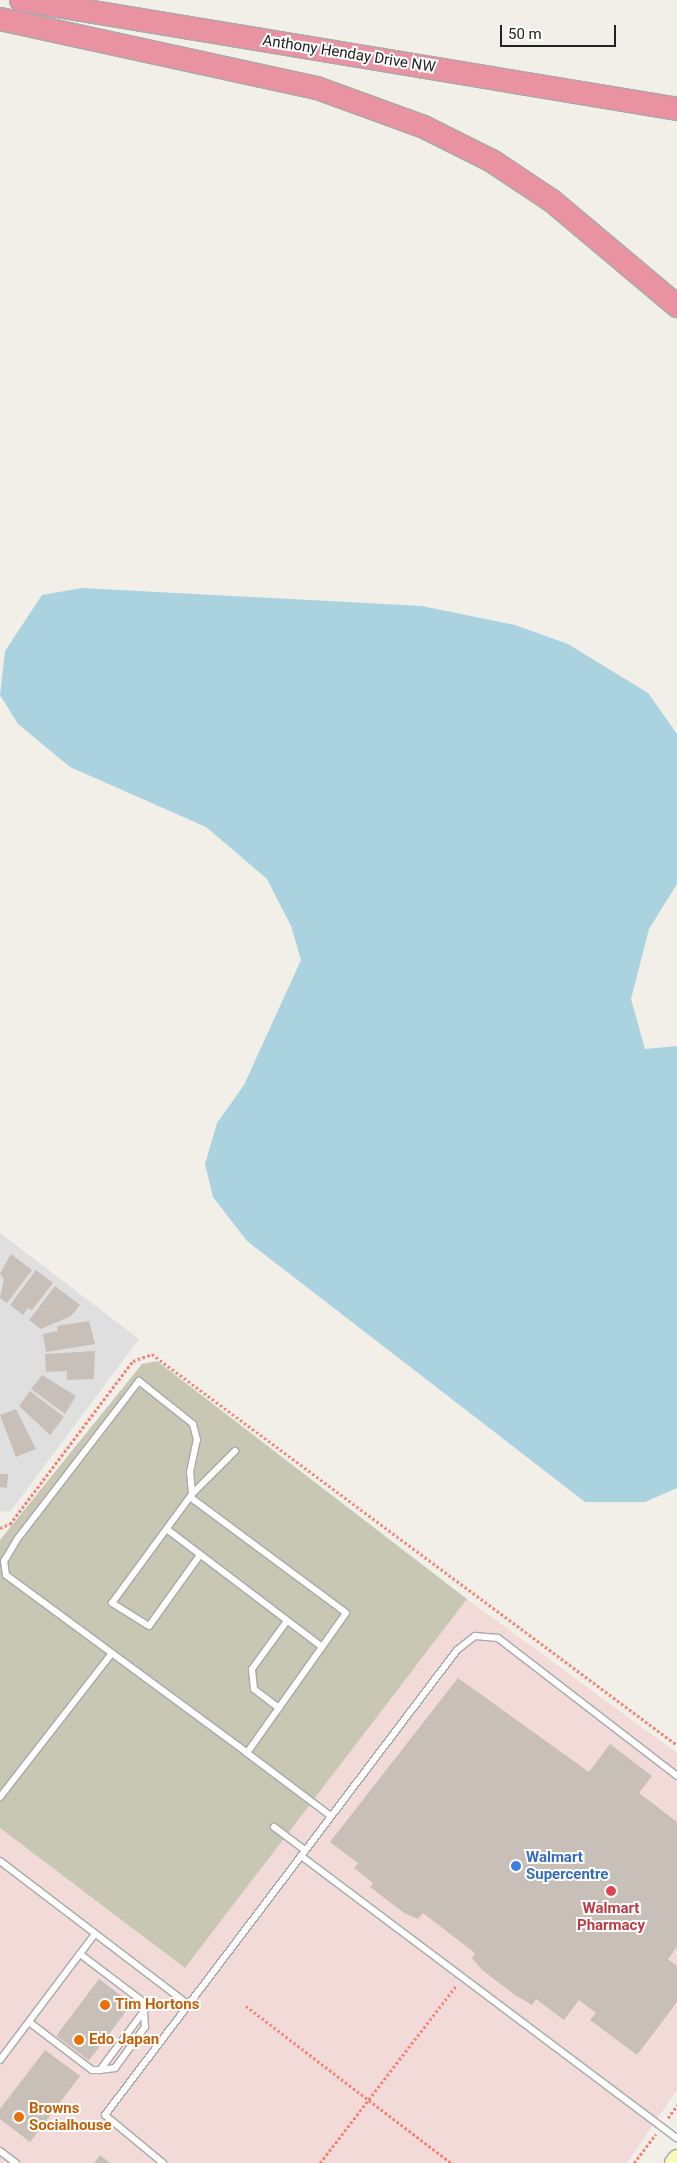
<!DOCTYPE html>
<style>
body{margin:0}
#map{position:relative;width:677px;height:2163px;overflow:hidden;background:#f2efe9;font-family:Roboto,sans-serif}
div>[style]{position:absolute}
.residential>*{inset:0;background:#e0dfdf}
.commercial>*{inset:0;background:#f2dad9}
.construction>*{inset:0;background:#c7c7b4}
.water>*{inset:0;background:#aad3df}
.building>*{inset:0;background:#c7bfb8;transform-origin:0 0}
.path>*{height:2.5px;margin-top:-1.25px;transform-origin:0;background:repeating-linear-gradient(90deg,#fa8072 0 2.5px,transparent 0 5px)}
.roads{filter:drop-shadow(1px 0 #a9a9a9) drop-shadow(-1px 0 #a9a9a9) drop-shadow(0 1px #a9a9a9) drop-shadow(0 -1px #a9a9a9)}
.lane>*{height:6px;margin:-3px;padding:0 3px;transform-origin:3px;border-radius:3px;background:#fff}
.secondary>*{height:18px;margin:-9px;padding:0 9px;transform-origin:9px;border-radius:9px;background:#f7fabf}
.highway>*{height:22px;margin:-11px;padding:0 11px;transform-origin:11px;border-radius:11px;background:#e892a2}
.dots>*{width:14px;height:14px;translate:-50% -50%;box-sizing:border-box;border:2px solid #fff;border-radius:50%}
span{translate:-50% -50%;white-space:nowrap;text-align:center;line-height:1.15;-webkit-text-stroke:4px #fff;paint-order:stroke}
.street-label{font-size:15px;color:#222}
.shop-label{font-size:15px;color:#366cbe;font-weight:700}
.left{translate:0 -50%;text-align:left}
.health-label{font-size:15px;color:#be3a42;font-weight:700}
.food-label{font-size:15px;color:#c56008;font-weight:700}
.scale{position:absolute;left:500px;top:25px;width:116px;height:22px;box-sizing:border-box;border:2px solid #222;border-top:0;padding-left:6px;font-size:15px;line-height:18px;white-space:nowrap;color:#222;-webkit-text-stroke:4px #fff;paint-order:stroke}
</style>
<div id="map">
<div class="residential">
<div style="clip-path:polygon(0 1233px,139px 1339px,10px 1512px,0 1511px)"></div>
</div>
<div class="commercial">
<div style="clip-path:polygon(467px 1599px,677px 1753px,677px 2090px,627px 2163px,0 2163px,0 1828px,185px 1968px)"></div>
</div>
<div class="construction">
<div style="clip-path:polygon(157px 1361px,467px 1599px,185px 1968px,0 1828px,0 1540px,142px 1364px)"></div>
</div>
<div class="water">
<div style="clip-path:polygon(82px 588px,422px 606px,515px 625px,568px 644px,648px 693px,677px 734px,677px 884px,649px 929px,631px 999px,645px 1049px,677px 1046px,677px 1488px,645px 1502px,585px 1502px,247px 1241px,213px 1197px,205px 1164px,217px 1123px,244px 1085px,301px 960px,291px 926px,267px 879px,206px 827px,70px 767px,18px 724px,0 695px,5px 651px,42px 595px)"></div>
</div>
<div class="building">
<div style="clip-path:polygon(11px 1254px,32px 1270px,7px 1303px,0 1298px,4px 1279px,0 1274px)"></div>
<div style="clip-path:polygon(36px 1270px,53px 1283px,32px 1310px,28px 1308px,23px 1315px,10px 1305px)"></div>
<div style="clip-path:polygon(55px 1286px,80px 1305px,71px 1316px,41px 1329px,29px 1320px)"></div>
<div style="clip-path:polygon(89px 1321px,95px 1344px,46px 1352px,43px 1334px,58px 1331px,57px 1326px)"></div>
<div style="clip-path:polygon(95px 1351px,94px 1379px,67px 1380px,67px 1371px,46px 1372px,45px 1354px)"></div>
<div style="clip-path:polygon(42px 1375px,76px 1396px,65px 1414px,31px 1389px)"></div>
<div style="clip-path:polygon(30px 1391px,64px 1417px,50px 1435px,19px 1406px)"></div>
<div style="clip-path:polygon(16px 1409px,36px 1449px,16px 1457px,0 1415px)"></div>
<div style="clip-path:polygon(0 1474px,8px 1474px,7px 1488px,0 1487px)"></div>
<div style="clip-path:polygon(458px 1678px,589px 1772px,610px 1744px,652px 1776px,639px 1793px,677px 1822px,677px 1947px,668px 1959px,677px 1966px,677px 2002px,637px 2055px,590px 2020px,596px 2013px,579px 2000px,564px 2020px,536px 1999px,532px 2005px,515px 1995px,481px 1969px,472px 1958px,475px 1953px,423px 1913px,418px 1919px,404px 1913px,370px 1887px,373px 1883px,354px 1868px,358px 1863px,330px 1842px)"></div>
<div style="left:99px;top:1979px;width:41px;height:71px;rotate:37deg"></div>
<div style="clip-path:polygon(45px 2050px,80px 2076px,30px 2142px,0 2119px,0 2109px)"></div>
<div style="clip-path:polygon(100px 2155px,110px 2163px,94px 2163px)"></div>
</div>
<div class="path">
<div style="left:0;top:1528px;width:11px;rotate:-22deg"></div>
<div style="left:10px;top:1524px;width:204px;rotate:-53deg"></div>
<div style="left:133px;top:1361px;width:20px;rotate:-20deg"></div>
<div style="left:152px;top:1354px;width:655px;rotate:36.68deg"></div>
<div style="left:246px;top:2006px;width:258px;rotate:37.4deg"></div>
<div style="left:668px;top:2118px;width:16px;rotate:-55deg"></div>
<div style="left:320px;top:2163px;width:223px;rotate:-52.5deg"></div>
<div style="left:634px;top:2163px;width:36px;rotate:-53deg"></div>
</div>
<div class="roads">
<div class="lane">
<div style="left:192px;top:1494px;width:22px;rotate:-95deg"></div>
<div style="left:190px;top:1472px;width:33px;rotate:-78deg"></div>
<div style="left:197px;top:1440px;width:16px;rotate:-104deg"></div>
<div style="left:193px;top:1424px;width:69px;rotate:-141.5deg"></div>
<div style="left:139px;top:1381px;width:198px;rotate:127.6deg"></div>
<div style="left:18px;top:1538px;width:27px;rotate:121deg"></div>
<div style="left:4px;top:1561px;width:14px;rotate:82deg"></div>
<div style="left:6px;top:1575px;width:300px;rotate:36.4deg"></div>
<div style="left:190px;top:1497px;width:194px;rotate:36.6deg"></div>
<div style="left:346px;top:1613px;width:42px;rotate:125.2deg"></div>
<div style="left:168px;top:1530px;width:193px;rotate:37.2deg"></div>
<div style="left:322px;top:1647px;width:130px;rotate:125.3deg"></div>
<div style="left:247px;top:1753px;width:105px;rotate:36.9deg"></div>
<div style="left:200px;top:1555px;width:87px;rotate:125.7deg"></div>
<div style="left:149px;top:1626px;width:44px;rotate:-148.1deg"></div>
<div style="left:112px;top:1603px;width:135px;rotate:-53.7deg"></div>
<div style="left:192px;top:1494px;width:61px;rotate:-45deg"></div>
<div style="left:279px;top:1708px;width:31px;rotate:-143deg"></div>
<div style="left:254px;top:1689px;width:20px;rotate:-96deg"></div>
<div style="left:252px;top:1669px;width:59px;rotate:-53.9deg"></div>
<div style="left:0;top:1797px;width:182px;rotate:-52.1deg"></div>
<div style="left:274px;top:1827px;width:39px;rotate:37deg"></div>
<div style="left:301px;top:1856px;width:470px;rotate:36.9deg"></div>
<div style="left:0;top:1861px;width:236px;rotate:37.3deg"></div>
<div style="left:29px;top:2022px;width:79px;rotate:37.3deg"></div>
<div style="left:92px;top:2070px;width:8px"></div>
<div style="left:100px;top:2070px;width:74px;rotate:-53.3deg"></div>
<div style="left:144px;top:2011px;width:10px;rotate:-101deg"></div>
<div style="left:142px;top:2001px;width:78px;rotate:-142.8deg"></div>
<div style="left:0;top:2060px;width:158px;rotate:-53deg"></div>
<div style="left:100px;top:2070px;width:15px;rotate:-8deg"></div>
<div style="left:115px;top:2068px;width:51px;rotate:-53.8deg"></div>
<div style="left:145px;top:2027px;width:16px;rotate:-94deg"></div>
<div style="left:0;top:2151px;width:20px;rotate:37deg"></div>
<div style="left:163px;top:2163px;width:75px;rotate:-140.4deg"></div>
<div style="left:105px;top:2115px;width:583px;rotate:-52.87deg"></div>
<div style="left:457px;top:1650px;width:23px;rotate:-38deg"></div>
<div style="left:475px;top:1636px;width:23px;rotate:5deg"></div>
<div style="left:498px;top:1638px;width:226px;rotate:37.6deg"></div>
</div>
<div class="secondary">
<div style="left:674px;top:2163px;width:5px;rotate:-53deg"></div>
</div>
<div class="highway">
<div style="left:21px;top:0;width:665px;rotate:9.43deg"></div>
<div style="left:0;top:19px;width:324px;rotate:12.3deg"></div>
<div style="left:317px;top:88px;width:114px;rotate:20deg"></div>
<div style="left:424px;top:127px;width:76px;rotate:26.6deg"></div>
<div style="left:492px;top:161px;width:72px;rotate:33.7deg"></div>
<div style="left:552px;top:201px;width:163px;rotate:40deg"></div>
</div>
</div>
<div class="dots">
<div style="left:516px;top:1866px;background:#3f7fe0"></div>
<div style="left:611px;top:1891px;background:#e0444e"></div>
<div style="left:105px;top:2005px;background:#e8710a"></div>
<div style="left:79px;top:2040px;background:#e8710a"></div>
<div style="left:19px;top:2117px;background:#e8710a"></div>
</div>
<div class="street-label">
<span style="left:349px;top:54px;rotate:9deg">Anthony Henday Drive NW</span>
</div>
<div class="shop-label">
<span class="left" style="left:526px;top:1866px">Walmart<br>Supercentre</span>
</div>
<div class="health-label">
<span style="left:611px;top:1917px">Walmart<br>Pharmacy</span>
</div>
<div class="food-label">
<span class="left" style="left:115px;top:2005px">Tim Hortons</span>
<span class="left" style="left:89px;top:2040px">Edo Japan</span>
<span class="left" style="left:29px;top:2117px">Browns<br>Socialhouse</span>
</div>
<div class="scale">50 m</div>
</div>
